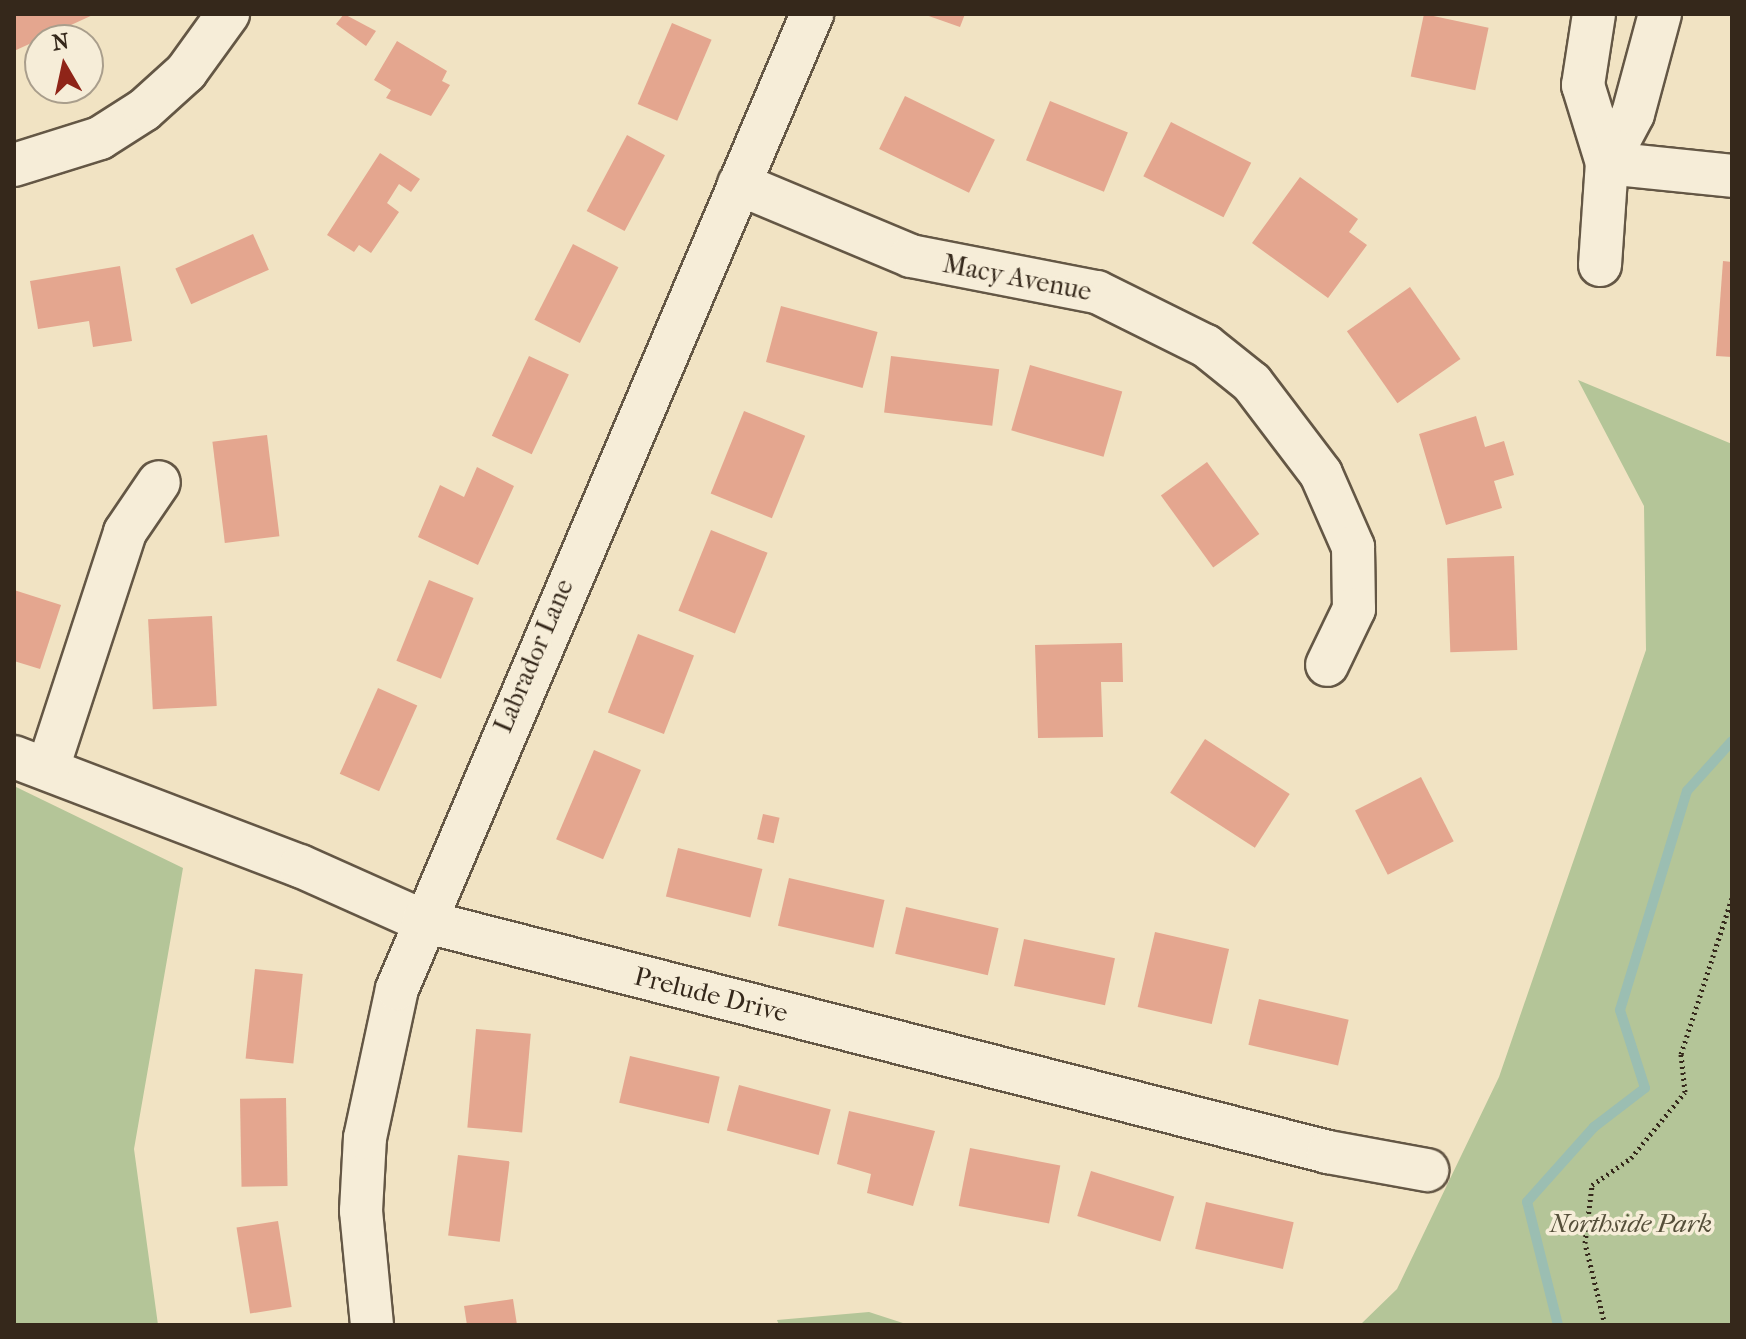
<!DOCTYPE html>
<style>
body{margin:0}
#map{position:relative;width:1746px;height:1339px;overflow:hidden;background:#f1e3c3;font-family:"IM FELL French Canon",serif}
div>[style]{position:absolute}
.green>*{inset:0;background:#b4c598}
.stream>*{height:10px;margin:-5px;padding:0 5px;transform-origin:5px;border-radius:5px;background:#9bbeb2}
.building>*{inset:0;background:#e4a68f;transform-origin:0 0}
.path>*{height:5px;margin-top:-2.5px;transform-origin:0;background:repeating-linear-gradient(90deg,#35281b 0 2px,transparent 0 6px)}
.roads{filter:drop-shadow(2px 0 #645745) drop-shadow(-2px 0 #645745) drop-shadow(0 2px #645745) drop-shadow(0 -2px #645745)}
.minor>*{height:42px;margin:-21px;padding:0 21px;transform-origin:21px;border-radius:21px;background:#f6edd8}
span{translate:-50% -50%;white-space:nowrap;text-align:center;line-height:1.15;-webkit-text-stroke:7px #f6edd8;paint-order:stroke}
.street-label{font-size:26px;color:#35281b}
.park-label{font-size:26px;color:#554f3a;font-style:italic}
.frame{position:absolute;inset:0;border:16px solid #35281b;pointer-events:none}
.north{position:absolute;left:24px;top:24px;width:80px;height:80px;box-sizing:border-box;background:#f6edd8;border:2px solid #a99e8c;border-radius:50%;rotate:351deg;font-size:22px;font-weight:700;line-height:32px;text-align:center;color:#35281b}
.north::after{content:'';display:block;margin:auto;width:28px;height:36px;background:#8f2418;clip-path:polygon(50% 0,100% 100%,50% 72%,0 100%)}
</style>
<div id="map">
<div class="green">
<div style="clip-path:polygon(1578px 380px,1732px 444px,1732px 1325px,1360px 1325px,1397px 1289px,1499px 1077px,1646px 650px,1644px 506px)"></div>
<div style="clip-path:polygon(14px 786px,183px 868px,134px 1149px,158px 1325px,14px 1325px)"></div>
<div style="clip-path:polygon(869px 1312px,909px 1325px,779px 1325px,777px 1320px)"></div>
</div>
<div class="stream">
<div style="left:1558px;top:1325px;width:127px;rotate:-104.1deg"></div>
<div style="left:1527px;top:1202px;width:101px;rotate:-48.2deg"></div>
<div style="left:1594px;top:1127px;width:64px;rotate:-37.4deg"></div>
<div style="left:1645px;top:1088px;width:82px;rotate:-107.8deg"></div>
<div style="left:1620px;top:1010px;width:229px;rotate:-73deg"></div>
<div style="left:1687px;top:791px;width:67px;rotate:-48deg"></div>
</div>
<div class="building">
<div style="clip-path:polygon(14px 14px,95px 14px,14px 51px)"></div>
<div style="clip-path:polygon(344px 14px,376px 31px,366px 46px,336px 24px)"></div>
<div style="clip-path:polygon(923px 14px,965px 14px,960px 27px)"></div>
<div style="left:1424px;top:14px;width:66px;height:64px;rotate:12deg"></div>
<div style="left:672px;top:23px;width:43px;height:88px;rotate:23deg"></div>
<div style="clip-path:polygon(397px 41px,447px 71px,442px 81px,450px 85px,431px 116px,386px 98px,391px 90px,374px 80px)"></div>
<div style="left:905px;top:96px;width:100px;height:59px;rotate:26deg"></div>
<div style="left:1050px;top:101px;width:84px;height:64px;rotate:22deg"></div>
<div style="left:1171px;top:122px;width:90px;height:61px;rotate:27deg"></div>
<div style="left:627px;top:135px;width:43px;height:86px;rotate:28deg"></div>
<div style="clip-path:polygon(380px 153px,420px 179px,411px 192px,399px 184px,387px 203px,399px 212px,371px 253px,359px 245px,354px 252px,327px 235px)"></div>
<div style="clip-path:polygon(1300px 177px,1358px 219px,1349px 232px,1367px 245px,1328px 298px,1252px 243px)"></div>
<div style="left:253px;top:234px;width:39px;height:85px;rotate:66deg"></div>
<div style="left:573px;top:244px;width:51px;height:85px;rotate:27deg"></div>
<div style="clip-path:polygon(1723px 261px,1732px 262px,1732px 357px,1716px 356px)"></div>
<div style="clip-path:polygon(120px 266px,132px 341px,93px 347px,89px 321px,38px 329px,30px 281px)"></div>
<div style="left:1410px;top:287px;width:88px;height:77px;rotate:55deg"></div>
<div style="left:781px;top:306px;width:100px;height:58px;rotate:15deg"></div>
<div style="left:529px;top:356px;width:44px;height:88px;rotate:25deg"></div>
<div style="left:891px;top:356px;width:109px;height:57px;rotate:7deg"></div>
<div style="left:1030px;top:365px;width:96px;height:68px;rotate:16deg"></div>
<div style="left:744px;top:411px;width:66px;height:89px;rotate:22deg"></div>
<div style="clip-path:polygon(1476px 416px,1485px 447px,1504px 441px,1514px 475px,1494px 481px,1502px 508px,1446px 525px,1419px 434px)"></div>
<div style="left:267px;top:435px;width:102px;height:55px;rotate:83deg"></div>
<div style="left:1207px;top:462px;width:89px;height:57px;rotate:54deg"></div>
<div style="clip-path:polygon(477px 467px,514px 486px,478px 565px,418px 537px,440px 485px,464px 497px)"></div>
<div style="left:711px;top:530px;width:61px;height:87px;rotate:22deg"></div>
<div style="left:1514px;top:556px;width:94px;height:67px;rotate:88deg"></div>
<div style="left:429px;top:580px;width:48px;height:87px;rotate:22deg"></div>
<div style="clip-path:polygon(14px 590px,61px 605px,40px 669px,14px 661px)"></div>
<div style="left:212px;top:616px;width:90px;height:64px;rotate:87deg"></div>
<div style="left:638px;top:634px;width:60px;height:84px;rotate:21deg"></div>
<div style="clip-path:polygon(1122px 643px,1123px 682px,1101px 682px,1103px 737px,1038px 738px,1035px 645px)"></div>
<div style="left:378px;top:688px;width:43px;height:94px;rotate:24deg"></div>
<div style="left:1205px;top:739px;width:101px;height:64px;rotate:33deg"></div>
<div style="left:594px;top:750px;width:51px;height:97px;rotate:23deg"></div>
<div style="left:1421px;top:777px;width:72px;height:74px;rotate:63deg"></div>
<div style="left:763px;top:814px;width:17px;height:26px;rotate:13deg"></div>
<div style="left:678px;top:848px;width:87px;height:50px;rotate:14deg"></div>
<div style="left:789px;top:878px;width:98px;height:49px;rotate:13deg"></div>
<div style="left:906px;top:907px;width:95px;height:48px;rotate:13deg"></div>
<div style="left:1155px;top:932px;width:76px;height:77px;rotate:13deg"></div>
<div style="left:1024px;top:939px;width:93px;height:48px;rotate:12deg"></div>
<div style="left:255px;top:969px;width:48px;height:90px;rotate:6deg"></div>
<div style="left:1259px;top:999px;width:92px;height:47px;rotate:13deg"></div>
<div style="left:476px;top:1029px;width:55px;height:99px;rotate:5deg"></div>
<div style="left:630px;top:1056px;width:92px;height:48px;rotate:13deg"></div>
<div style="left:739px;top:1085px;width:95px;height:47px;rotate:15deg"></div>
<div style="left:286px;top:1098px;width:88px;height:46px;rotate:89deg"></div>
<div style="clip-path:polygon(849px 1111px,935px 1131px,913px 1206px,867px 1193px,871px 1174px,837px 1164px)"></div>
<div style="left:970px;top:1148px;width:92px;height:59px;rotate:11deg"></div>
<div style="left:458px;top:1155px;width:52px;height:81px;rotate:7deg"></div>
<div style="left:1091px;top:1171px;width:87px;height:47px;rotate:17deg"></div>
<div style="left:1206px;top:1202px;width:90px;height:48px;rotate:13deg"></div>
<div style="left:278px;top:1221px;width:87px;height:42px;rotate:81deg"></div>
<div style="clip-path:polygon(513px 1299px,517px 1325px,467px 1325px,464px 1306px)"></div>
</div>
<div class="path">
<div style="left:1605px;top:1325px;width:84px;rotate:-103.7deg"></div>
<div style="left:1585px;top:1243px;width:58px;rotate:-83.1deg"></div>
<div style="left:1592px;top:1185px;width:47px;rotate:-34.7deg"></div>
<div style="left:1631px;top:1158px;width:85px;rotate:-50.7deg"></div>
<div style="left:1685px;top:1092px;width:38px;rotate:-96deg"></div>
<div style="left:1681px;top:1054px;width:164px;rotate:-71.9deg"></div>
</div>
<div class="roads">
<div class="minor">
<div style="left:1594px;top:14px;width:72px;rotate:98.8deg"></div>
<div style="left:1583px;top:85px;width:82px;rotate:72.9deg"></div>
<div style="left:1607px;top:163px;width:126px;rotate:5.9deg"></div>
<div style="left:14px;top:165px;width:90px;rotate:-17.4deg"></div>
<div style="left:100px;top:138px;width:52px;rotate:-32.5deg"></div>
<div style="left:144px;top:110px;width:57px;rotate:-42.1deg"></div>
<div style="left:186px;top:72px;width:72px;rotate:-54.1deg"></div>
<div style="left:739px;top:184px;width:186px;rotate:22.7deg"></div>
<div style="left:911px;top:256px;width:189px;rotate:11deg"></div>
<div style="left:1097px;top:292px;width:122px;rotate:26.4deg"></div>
<div style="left:1206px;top:346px;width:59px;rotate:38.8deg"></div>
<div style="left:1252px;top:383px;width:114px;rotate:52.8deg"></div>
<div style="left:1321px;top:474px;width:80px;rotate:66.3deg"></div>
<div style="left:1353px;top:547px;width:62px;rotate:89.1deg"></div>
<div style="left:1354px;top:609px;width:62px;rotate:115.7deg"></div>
<div style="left:1600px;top:265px;width:102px;rotate:-86.1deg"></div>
<div style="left:1607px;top:163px;width:55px;rotate:-62deg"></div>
<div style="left:1633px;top:114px;width:104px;rotate:-74.9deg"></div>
<div style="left:14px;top:757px;width:306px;rotate:20.9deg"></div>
<div style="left:300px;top:866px;width:135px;rotate:24.1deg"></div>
<div style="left:423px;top:921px;width:934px;rotate:14.32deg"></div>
<div style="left:1328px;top:1152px;width:101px;rotate:10.3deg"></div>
<div style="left:48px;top:768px;width:248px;rotate:-71.9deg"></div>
<div style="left:125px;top:532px;width:60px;rotate:-55.8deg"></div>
<div style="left:372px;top:1325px;width:115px;rotate:-95.5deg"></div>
<div style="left:361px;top:1211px;width:73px;rotate:-86.9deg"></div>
<div style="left:365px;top:1138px;width:152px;rotate:-77.9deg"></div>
<div style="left:397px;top:989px;width:1060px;rotate:-66.94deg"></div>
</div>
</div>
<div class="street-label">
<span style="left:1017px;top:278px;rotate:11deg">Macy Avenue</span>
<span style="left:534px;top:656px;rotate:-67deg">Labrador Lane</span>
<span style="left:711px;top:995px;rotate:14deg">Prelude Drive</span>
</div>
<div class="park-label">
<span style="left:1631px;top:1224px">Northside Park</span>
</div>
<div class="frame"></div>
<div class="north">N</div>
</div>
